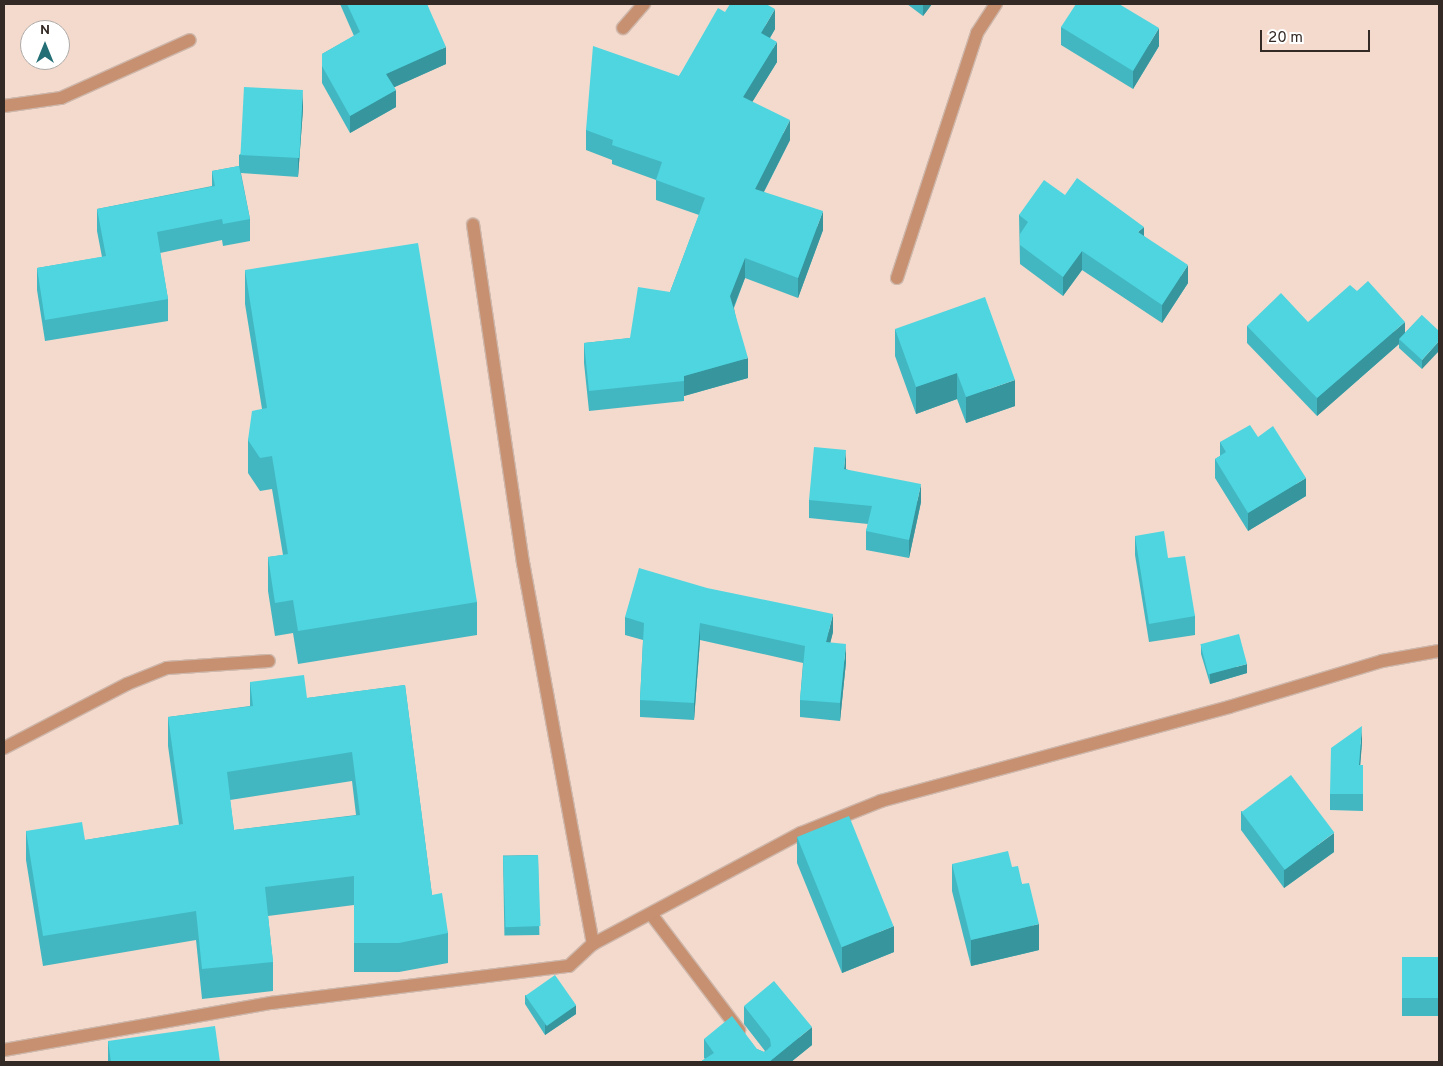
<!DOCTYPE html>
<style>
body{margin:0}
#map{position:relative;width:1443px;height:1066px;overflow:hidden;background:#f4dacc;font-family:Overpass,sans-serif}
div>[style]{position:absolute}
.roads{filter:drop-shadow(1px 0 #ceb7ab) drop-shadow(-1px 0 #ceb7ab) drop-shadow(0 1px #ceb7ab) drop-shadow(0 -1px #ceb7ab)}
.minor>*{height:12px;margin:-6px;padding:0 6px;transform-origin:6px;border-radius:6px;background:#c69071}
.wall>*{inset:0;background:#43b7c1;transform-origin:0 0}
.shaded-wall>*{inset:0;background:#37959d}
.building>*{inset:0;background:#4ed5e0;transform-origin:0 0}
span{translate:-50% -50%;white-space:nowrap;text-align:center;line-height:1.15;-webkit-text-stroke:4px #fff;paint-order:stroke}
.frame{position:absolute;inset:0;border:5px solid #342a25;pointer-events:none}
.north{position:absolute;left:20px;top:20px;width:50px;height:50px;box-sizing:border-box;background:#fff;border:1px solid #aeaaa8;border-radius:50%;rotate:0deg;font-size:14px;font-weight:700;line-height:20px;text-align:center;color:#342a25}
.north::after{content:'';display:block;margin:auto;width:18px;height:22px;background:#246f75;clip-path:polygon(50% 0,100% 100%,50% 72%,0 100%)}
.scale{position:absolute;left:1260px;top:30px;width:110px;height:22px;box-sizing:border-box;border:2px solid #342a25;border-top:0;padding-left:6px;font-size:15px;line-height:18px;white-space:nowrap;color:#342a25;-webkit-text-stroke:4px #fff;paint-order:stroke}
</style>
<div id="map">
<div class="roads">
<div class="minor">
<div style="left:623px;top:28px;width:32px;rotate:-49deg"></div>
<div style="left:4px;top:106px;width:58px;rotate:-8deg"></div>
<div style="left:61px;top:98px;width:141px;rotate:-24.2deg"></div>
<div style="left:897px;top:278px;width:258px;rotate:-71.9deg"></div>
<div style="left:977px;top:33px;width:35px;rotate:-57deg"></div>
<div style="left:4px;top:748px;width:139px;rotate:-27.5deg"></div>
<div style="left:127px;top:684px;width:43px;rotate:-21.8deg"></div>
<div style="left:167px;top:668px;width:102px;rotate:-3.9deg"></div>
<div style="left:651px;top:914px;width:146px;rotate:52.8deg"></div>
<div style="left:593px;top:944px;width:236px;rotate:-28.1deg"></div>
<div style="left:801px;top:833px;width:86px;rotate:-21.8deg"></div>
<div style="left:881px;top:801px;width:360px;rotate:-15.1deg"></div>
<div style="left:1229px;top:707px;width:160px;rotate:-16.7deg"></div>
<div style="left:1382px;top:661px;width:58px;rotate:-10deg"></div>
<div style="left:4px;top:1050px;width:271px;rotate:-10deg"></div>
<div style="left:271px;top:1003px;width:300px;rotate:-7.1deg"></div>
<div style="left:569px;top:966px;width:33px;rotate:-43deg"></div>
<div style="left:593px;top:944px;width:387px;rotate:-100.4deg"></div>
<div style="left:523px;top:563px;width:342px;rotate:-98.4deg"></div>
</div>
</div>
<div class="wall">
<div style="clip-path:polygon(340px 4px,427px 4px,446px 64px,394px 87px,396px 107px,350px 133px,322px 83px,322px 54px,354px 36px)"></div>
<div style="clip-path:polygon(907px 4px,932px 4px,923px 16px)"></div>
<div style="clip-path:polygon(725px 12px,775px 29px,770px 38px,777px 62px,752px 102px,790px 140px,764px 192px,823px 230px,798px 298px,745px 278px,734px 308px,748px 378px,684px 396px,684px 401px,589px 411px,584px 363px,584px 343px,630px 338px,670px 292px,699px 215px,656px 200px,656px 180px,612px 164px,612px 160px,586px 150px,586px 130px,679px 76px)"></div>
<div style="clip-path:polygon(1061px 27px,1159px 46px,1133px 89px,1061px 45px)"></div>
<div style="clip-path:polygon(303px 109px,298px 177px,241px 173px,250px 219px,250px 241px,223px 246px,222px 240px,160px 253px,168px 299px,168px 321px,45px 341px,37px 290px,37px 268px,102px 257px,97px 231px,97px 209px,212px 186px,212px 171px,239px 166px,239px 155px)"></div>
<div style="clip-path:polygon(1065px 195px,1144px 236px,1188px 283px,1162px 323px,1082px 270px,1063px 296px,1020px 264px,1019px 215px)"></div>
<div style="clip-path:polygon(245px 270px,477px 602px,477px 635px,298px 664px,293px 633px,275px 636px,268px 591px,268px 557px,283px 555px,272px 489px,260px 491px,248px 473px,248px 440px,262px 409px,245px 304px)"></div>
<div style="clip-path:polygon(1422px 315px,1422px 369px,1399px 348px,1399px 344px,1317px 416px,1247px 343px,1247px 326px,1308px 322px,1405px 333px)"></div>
<div style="clip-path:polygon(895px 329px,1015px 406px,966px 423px,957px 399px,916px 414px,895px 356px)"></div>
<div style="clip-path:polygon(1258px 437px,1306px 496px,1248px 531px,1215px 478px,1215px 459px,1220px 456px,1220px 442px)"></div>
<div style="clip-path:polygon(846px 469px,921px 502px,909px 558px,866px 550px,866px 531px,868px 524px,809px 518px,809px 500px)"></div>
<div style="clip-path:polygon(1135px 536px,1168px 558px,1195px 616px,1195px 635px,1149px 642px,1135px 555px)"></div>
<div style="clip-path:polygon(625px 617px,833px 632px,830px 643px,846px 662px,840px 721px,800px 717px,800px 700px,803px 663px,700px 640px,694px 720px,640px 717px,640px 700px,643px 640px,625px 635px)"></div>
<div style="clip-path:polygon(1201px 645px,1247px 673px,1210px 684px,1201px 654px)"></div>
<div style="clip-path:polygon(evenodd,250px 682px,307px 698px,405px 685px,432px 895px,448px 933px,448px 963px,399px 972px,354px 972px,354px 905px,268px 916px,273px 962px,273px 991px,202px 999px,196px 940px,43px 966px,26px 860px,26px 831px,85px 840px,179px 825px,168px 746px,168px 717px,250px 706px,250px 682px,352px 781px,356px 815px,234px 830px,230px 800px,352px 781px)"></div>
<div style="clip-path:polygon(1362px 742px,1360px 765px,1363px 765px,1363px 811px,1330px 810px,1330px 794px)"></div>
<div style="clip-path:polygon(1241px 811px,1334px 852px,1284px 888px,1241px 830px)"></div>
<div style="clip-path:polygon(797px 837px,894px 952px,842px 973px,797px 863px)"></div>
<div style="left:538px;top:855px;width:80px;height:35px;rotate:89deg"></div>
<div style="clip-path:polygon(952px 864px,1012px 867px,1022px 884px,1039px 950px,971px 966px,952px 891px)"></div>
<div style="left:1402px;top:957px;width:37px;height:59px"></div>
<div style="clip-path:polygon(525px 995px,576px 1014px,545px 1035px,525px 1004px)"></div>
<div style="clip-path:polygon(744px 1006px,812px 1045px,791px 1062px,700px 1062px,705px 1059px,704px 1058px,704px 1039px,757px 1049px,764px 1052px,765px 1051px,744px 1024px)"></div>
<div style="clip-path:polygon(108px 1041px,220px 1062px,108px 1062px)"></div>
</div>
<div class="shaded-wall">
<div style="clip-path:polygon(923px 4px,932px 4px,923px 16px)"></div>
<div style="clip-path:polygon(775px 9px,775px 29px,761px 53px,761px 33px)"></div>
<div style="clip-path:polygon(1159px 28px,1159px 46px,1133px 89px,1133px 71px)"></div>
<div style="clip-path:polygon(777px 42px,777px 62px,743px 117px,743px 97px)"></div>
<div style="clip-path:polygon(446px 47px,446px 64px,386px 91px,386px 74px)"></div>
<div style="clip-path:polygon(303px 90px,303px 109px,298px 177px,298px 158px)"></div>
<div style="clip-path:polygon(396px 90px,396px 107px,350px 133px,350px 116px)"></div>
<div style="clip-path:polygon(790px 120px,790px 140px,755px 209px,755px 189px)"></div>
<div style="clip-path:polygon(823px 211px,823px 230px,798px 298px,798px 278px)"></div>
<div style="clip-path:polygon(1144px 227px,1144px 245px,1138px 232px)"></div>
<div style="clip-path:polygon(1082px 251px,1082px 270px,1063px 296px,1063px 277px)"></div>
<div style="clip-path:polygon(745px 258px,745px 278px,730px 316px,730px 296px)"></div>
<div style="clip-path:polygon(1188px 265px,1188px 283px,1162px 323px,1162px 305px)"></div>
<div style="clip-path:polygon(1405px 322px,1405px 340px,1399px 339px,1399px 344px,1317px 416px,1317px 398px)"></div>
<div style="clip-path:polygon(1439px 341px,1439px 351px,1422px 369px,1422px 360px)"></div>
<div style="clip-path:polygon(748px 358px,748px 378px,684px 396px,684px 376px)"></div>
<div style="clip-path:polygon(957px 373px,957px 399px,916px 414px,916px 387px)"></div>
<div style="clip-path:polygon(1015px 380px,1015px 406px,966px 423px,966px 397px)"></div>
<div style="clip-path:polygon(846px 450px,846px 469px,844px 487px,844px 469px)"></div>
<div style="clip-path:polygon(1306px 478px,1306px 496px,1248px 531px,1248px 513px)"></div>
<div style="clip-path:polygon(921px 484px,921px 502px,909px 558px,909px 540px)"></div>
<div style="clip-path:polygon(833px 614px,833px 632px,826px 660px,826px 642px)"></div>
<div style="clip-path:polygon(700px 623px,700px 640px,694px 720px,694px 703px)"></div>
<div style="clip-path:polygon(846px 644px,846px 662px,840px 721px,840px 703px)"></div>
<div style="clip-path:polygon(1247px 664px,1247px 673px,1210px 684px,1210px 674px)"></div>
<div style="clip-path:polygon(1362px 726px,1362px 742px,1359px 782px,1359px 765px)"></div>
<div style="clip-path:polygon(1334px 833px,1334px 852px,1284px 888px,1284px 870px)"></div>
<div style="clip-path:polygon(1039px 924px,1039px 950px,971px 966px,971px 940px)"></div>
<div style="clip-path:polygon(894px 926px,894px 952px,842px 973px,842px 947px)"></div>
<div style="clip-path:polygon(576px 1005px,576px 1014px,545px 1035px,545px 1025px)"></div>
<div style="clip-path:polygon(812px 1027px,812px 1045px,791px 1062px,769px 1062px)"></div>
</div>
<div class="building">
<div style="clip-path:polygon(347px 4px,427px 4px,446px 47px,386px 74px,396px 90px,350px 116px,322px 66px,322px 54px,360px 32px)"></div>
<div style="clip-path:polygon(730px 4px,766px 4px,775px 9px,761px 33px,777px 42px,743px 97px,790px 120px,755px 189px,823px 211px,798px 278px,745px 258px,730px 296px,748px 358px,684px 376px,684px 381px,589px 391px,584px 343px,630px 338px,638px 287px,670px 292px,705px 198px,656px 180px,662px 162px,612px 145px,613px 140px,586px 130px,593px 46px,679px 76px,718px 8px,725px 12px)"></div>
<div style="clip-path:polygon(1076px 4px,1119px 4px,1159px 28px,1133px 71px,1061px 27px)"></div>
<div style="left:244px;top:87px;width:59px;height:68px;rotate:3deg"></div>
<div style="clip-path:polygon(239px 166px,250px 219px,223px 224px,222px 219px,157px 232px,168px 299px,45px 320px,37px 268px,106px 256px,97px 209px,215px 186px,212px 171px)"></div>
<div style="clip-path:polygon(1077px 178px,1144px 227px,1138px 232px,1188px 265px,1162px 305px,1082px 251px,1063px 277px,1020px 245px,1020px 234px,1028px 222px,1019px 215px,1044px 180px,1065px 195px)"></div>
<div style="clip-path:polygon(418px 243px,477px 602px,298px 631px,293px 600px,275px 603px,268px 557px,288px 554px,272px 456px,260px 458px,248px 440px,252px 411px,267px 408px,245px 270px)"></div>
<div style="clip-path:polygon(1368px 281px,1405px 322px,1317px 398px,1247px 326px,1281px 293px,1308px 322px,1350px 285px,1357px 291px)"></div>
<div style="clip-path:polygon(985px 297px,1015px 380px,966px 397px,957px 373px,916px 387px,895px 329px)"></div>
<div style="clip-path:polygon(1422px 315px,1439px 331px,1439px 341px,1422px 360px,1399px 339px)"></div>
<div style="clip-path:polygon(1250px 425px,1258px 437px,1273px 426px,1306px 478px,1248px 513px,1215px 459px,1226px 452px,1220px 442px)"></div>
<div style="clip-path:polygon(814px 447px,846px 450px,844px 469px,921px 484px,909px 540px,866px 531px,872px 506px,809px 500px)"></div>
<div style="clip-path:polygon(1164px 531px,1168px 558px,1185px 556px,1195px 616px,1149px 624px,1135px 536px)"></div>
<div style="clip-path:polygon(639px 568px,707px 588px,833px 614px,826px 642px,846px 644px,840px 703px,800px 700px,805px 646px,700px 623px,694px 703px,640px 700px,644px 623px,625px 617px)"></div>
<div style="left:1239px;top:634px;width:31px;height:40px;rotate:75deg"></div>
<div style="clip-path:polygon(evenodd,304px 675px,307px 698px,405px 685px,432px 895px,442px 893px,448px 933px,399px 943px,354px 943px,354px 876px,265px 887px,273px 962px,202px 969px,196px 911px,43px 936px,26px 831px,82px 822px,85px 840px,183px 824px,168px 717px,253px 706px,250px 682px,304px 675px,352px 752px,360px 815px,234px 830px,227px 772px,352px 752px)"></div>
<div style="clip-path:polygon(1362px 726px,1359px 765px,1363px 765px,1363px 794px,1330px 794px,1331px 748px)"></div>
<div style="left:1291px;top:775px;width:72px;height:62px;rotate:53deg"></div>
<div style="left:849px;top:816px;width:119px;height:56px;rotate:68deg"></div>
<div style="clip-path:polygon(1008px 851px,1012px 867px,1018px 866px,1022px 884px,1029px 883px,1039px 924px,971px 940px,952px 864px)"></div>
<div style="left:538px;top:855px;width:71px;height:35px;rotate:88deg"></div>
<div style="left:1402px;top:957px;width:37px;height:41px"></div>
<div style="left:555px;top:975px;width:37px;height:36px;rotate:55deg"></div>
<div style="clip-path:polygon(774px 981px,812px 1027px,769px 1062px,700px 1062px,714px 1053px,704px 1039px,732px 1016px,757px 1049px,764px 1052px,767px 1050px,771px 1046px,770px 1039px,744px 1006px)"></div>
<div style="clip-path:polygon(215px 1026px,220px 1062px,111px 1062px,108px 1041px)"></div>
</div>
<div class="frame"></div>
<div class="north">N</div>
<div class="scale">20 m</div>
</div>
